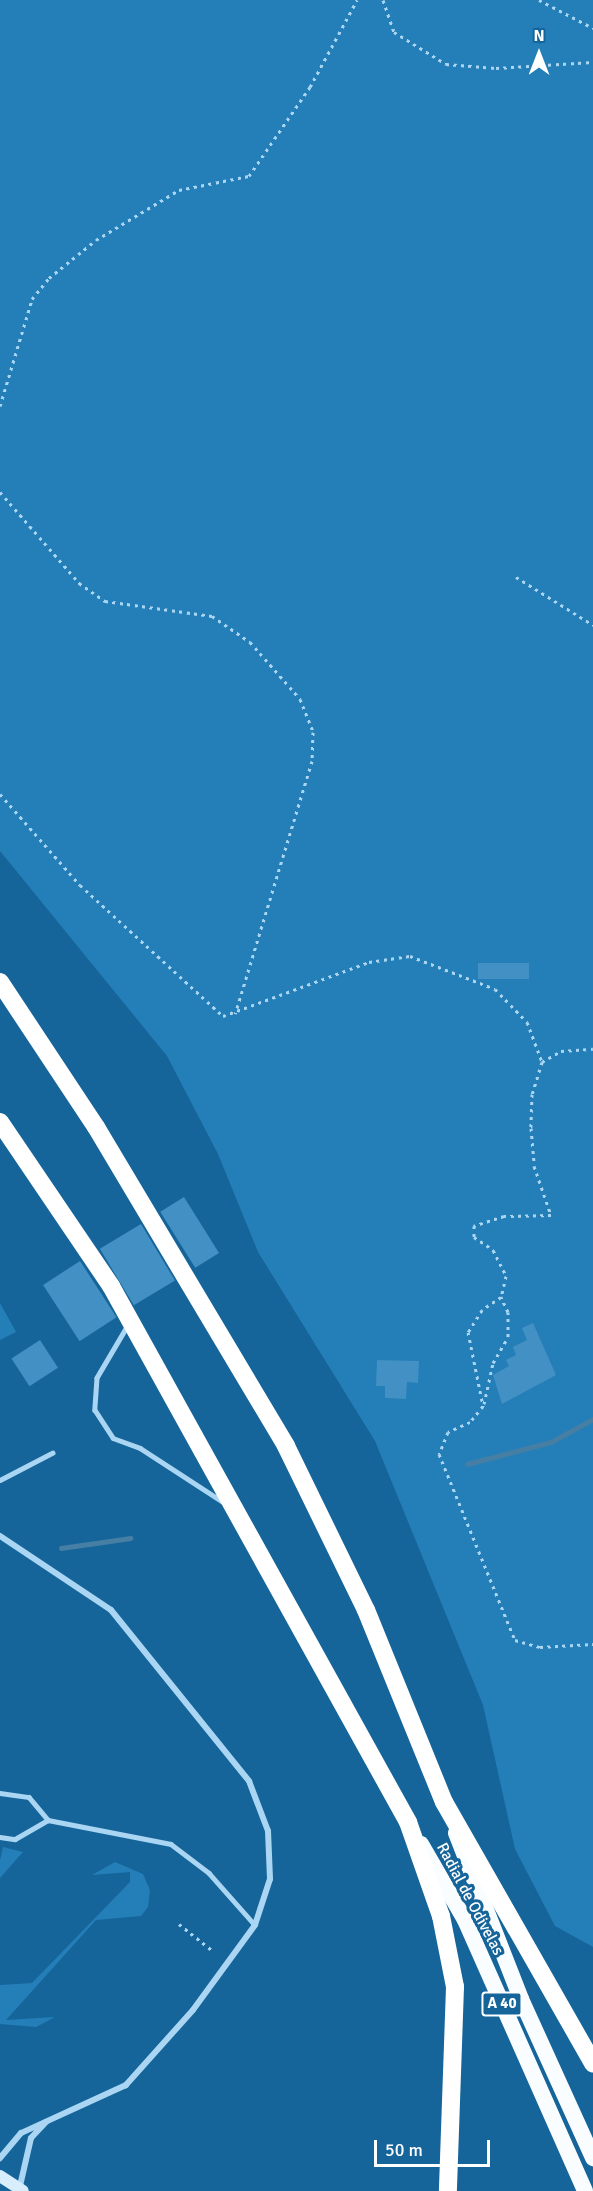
<!DOCTYPE html>
<style>
body{margin:0}
#map{position:relative;width:593px;height:2191px;overflow:hidden;background:#15659b;font-family:Signika,sans-serif}
div>[style]{position:absolute}
.green>*{inset:0;background:#247fb8}
.stream>*{height:4.5px;margin:-2.25px;padding:0 2.25px;transform-origin:2.25px;border-radius:2.25px;background:#467ea4}
.building>*{inset:0;background:#4290c4;transform-origin:0 0}
.path>*{height:3px;margin-top:-1.5px;transform-origin:0;background:repeating-linear-gradient(90deg,#aad6f3 0 3px,transparent 0 7.5px)}
.service>*{height:4.5px;margin:-2.25px;padding:0 2.25px;transform-origin:2.25px;border-radius:2.25px;background:#aad6f3}
.minor>*{height:6px;margin:-3px;padding:0 3px;transform-origin:3px;border-radius:3px;background:#aad6f3}
.secondary>*{height:12px;margin:-6px;padding:0 6px;transform-origin:6px;border-radius:6px;background:#d9eefd}
.trunk>*{height:16px;margin:-8px;padding:0 8px;transform-origin:8px;border-radius:8px;background:#fafdff}
.motorway>*{height:18px;margin:-9px;padding:0 9px;transform-origin:9px;border-radius:9px;background:#fff}
span{translate:-50% -50%;white-space:nowrap;text-align:center;line-height:1.15;-webkit-text-stroke:6px #15659b;paint-order:stroke}
.shield-label span{padding:2px 4px;background:#15659b;border:2px solid;border-radius:4px;-webkit-text-stroke-width:0}
.shield-label{font-size:15px;color:#fff;font-weight:700}
.street-label{font-size:16px;color:#fff}
.north{position:absolute;left:509px;top:24px;width:60px;height:60px;-webkit-text-stroke:4px #15659b;paint-order:stroke;rotate:0deg;font-size:16px;font-weight:700;line-height:24px;text-align:center;color:#fff}
.north::after{content:'';display:block;margin:auto;width:21px;height:27px;background:#fff;clip-path:polygon(50% 0,100% 100%,50% 72%,0 100%)}
.scale{position:absolute;left:374px;top:2140px;width:116px;height:27px;box-sizing:border-box;border:3px solid #fff;border-top:0;padding-left:8px;font-size:18px;line-height:21px;white-space:nowrap;color:#fff;-webkit-text-stroke:4px #15659b;paint-order:stroke}
</style>
<div id="map">
<div class="green">
<div style="clip-path:polygon(0 0,593px 0,593px 1947px,555px 1926px,515px 1849px,483px 1705px,375px 1441px,258px 1252px,218px 1154px,167px 1056px,0 851px)"></div>
<div style="clip-path:polygon(0 1303px,16px 1332px,0 1340px)"></div>
<div style="clip-path:polygon(3px 1847px,23px 1852px,0 1878px,0 1860px)"></div>
<div style="clip-path:polygon(115px 1862px,143px 1874px,150px 1890px,148px 1907px,141px 1916px,96px 1920px,6px 2020px,55px 2017px,36px 2027px,0 2024px,0 1985px,32px 1983px,130px 1882px,130px 1872px,92px 1875px)"></div>
</div>
<div class="stream">
<div style="left:467px;top:1464px;width:87px;rotate:-14.7deg"></div>
<div style="left:551px;top:1442px;width:48px;rotate:-28.7deg"></div>
<div style="left:61px;top:1548px;width:70px;rotate:-8.2deg"></div>
</div>
<div class="building">
<div style="left:529px;top:963px;width:16px;height:51px;rotate:90deg"></div>
<div style="left:184px;top:1197px;width:66px;height:28px;rotate:58deg"></div>
<div style="left:141px;top:1224px;width:66px;height:48px;rotate:59deg"></div>
<div style="left:80px;top:1261px;width:67px;height:44px;rotate:57deg"></div>
<div style="clip-path:polygon(533px 1323px,556px 1375px,502px 1404px,493px 1375px,509px 1366px,506px 1360px,516px 1355px,513px 1347px,527px 1340px,522px 1328px)"></div>
<div style="left:40px;top:1340px;width:33px;height:34px;rotate:57deg"></div>
<div style="clip-path:polygon(377px 1360px,419px 1361px,418px 1383px,407px 1382px,406px 1399px,385px 1398px,385px 1386px,376px 1386px)"></div>
</div>
<div class="path">
<div style="left:383px;top:0;width:34px;rotate:71deg"></div>
<div style="left:394px;top:32px;width:61px;rotate:31.6deg"></div>
<div style="left:446px;top:64px;width:50px;rotate:4.6deg"></div>
<div style="left:496px;top:68px;width:97px;rotate:-3.5deg"></div>
<div style="left:539px;top:0;width:61px;rotate:27.4deg"></div>
<div style="left:0;top:406px;width:112px;rotate:-73.3deg"></div>
<div style="left:32px;top:299px;width:27px;rotate:-51deg"></div>
<div style="left:49px;top:278px;width:60px;rotate:-39deg"></div>
<div style="left:96px;top:240px;width:97px;rotate:-31.1deg"></div>
<div style="left:179px;top:190px;width:71px;rotate:-11.3deg"></div>
<div style="left:249px;top:176px;width:108px;rotate:-55.6deg"></div>
<div style="left:310px;top:87px;width:99px;rotate:-61.6deg"></div>
<div style="left:0;top:492px;width:121px;rotate:49deg"></div>
<div style="left:79px;top:583px;width:32px;rotate:35deg"></div>
<div style="left:105px;top:601px;width:108px;rotate:8deg"></div>
<div style="left:212px;top:616px;width:46px;rotate:34.4deg"></div>
<div style="left:250px;top:642px;width:76px;rotate:48.7deg"></div>
<div style="left:300px;top:699px;width:35px;rotate:68deg"></div>
<div style="left:313px;top:732px;width:29px;rotate:92deg"></div>
<div style="left:312px;top:761px;width:264px;rotate:106.9deg"></div>
<div style="left:516px;top:577px;width:91px;rotate:31.9deg"></div>
<div style="left:0;top:794px;width:121px;rotate:48.7deg"></div>
<div style="left:80px;top:885px;width:194px;rotate:42.5deg"></div>
<div style="left:223px;top:1016px;width:156px;rotate:-20.3deg"></div>
<div style="left:369px;top:962px;width:41px;rotate:-8.3deg"></div>
<div style="left:410px;top:956px;width:91px;rotate:21.2deg"></div>
<div style="left:495px;top:989px;width:46px;rotate:45.9deg"></div>
<div style="left:527px;top:1022px;width:43px;rotate:69.4deg"></div>
<div style="left:542px;top:1062px;width:22px;rotate:-30deg"></div>
<div style="left:561px;top:1051px;width:32px;rotate:-4deg"></div>
<div style="left:542px;top:1062px;width:34px;rotate:107deg"></div>
<div style="left:532px;top:1094px;width:34px;rotate:92deg"></div>
<div style="left:531px;top:1128px;width:38px;rotate:85deg"></div>
<div style="left:534px;top:1166px;width:52px;rotate:70.9deg"></div>
<div style="left:551px;top:1215px;width:47px;rotate:178.8deg"></div>
<div style="left:504px;top:1216px;width:32px;rotate:162deg"></div>
<div style="left:474px;top:1226px;width:11px;rotate:90deg"></div>
<div style="left:474px;top:1237px;width:23px;rotate:34deg"></div>
<div style="left:493px;top:1250px;width:29px;rotate:63deg"></div>
<div style="left:506px;top:1276px;width:22px;rotate:103deg"></div>
<div style="left:501px;top:1297px;width:23px;rotate:146deg"></div>
<div style="left:482px;top:1310px;width:26px;rotate:122deg"></div>
<div style="left:468px;top:1332px;width:76px;rotate:78.5deg"></div>
<div style="left:483px;top:1406px;width:21px;rotate:129deg"></div>
<div style="left:470px;top:1422px;width:24px;rotate:156deg"></div>
<div style="left:448px;top:1432px;width:24px;rotate:112deg"></div>
<div style="left:439px;top:1454px;width:201px;rotate:67.8deg"></div>
<div style="left:515px;top:1640px;width:26px;rotate:16deg"></div>
<div style="left:540px;top:1647px;width:53px;rotate:-3.2deg"></div>
<div style="left:484px;top:1404px;width:42px;rotate:-77.6deg"></div>
<div style="left:493px;top:1363px;width:30px;rotate:-60deg"></div>
<div style="left:508px;top:1337px;width:25px;rotate:-90deg"></div>
<div style="left:508px;top:1312px;width:17px;rotate:-115deg"></div>
<div style="left:179px;top:1924px;width:43px;rotate:38.5deg"></div>
</div>
<div class="service">
<div style="left:127px;top:1327px;width:59px;rotate:120.5deg"></div>
<div style="left:97px;top:1378px;width:32px;rotate:94deg"></div>
<div style="left:95px;top:1410px;width:33px;rotate:57deg"></div>
<div style="left:113px;top:1438px;width:29px;rotate:20deg"></div>
<div style="left:140px;top:1448px;width:99px;rotate:33deg"></div>
<div style="left:0;top:1480px;width:59px;rotate:-27.4deg"></div>
<div style="left:0;top:1793px;width:29px;rotate:8deg"></div>
<div style="left:29px;top:1797px;width:30px;rotate:50deg"></div>
<div style="left:48px;top:1820px;width:125px;rotate:11deg"></div>
<div style="left:171px;top:1844px;width:48px;rotate:37.3deg"></div>
<div style="left:209px;top:1873px;width:69px;rotate:48.5deg"></div>
<div style="left:0;top:1837px;width:15px;rotate:8deg"></div>
<div style="left:15px;top:1839px;width:38px;rotate:-30deg"></div>
</div>
<div class="minor">
<div style="left:0;top:1536px;width:133px;rotate:33.7deg"></div>
<div style="left:111px;top:1610px;width:220px;rotate:51.1deg"></div>
<div style="left:249px;top:1781px;width:53px;rotate:69.2deg"></div>
<div style="left:268px;top:1831px;width:48px;rotate:87.6deg"></div>
<div style="left:270px;top:1879px;width:48px;rotate:108.1deg"></div>
<div style="left:255px;top:1925px;width:105px;rotate:126.1deg"></div>
<div style="left:193px;top:2010px;width:101px;rotate:131.8deg"></div>
<div style="left:126px;top:2085px;width:115px;rotate:155.4deg"></div>
<div style="left:21px;top:2133px;width:33px;rotate:130deg"></div>
<div style="left:20px;top:2186px;width:49px;rotate:-77.1deg"></div>
<div style="left:31px;top:2138px;width:22px;rotate:-47deg"></div>
</div>
<div class="secondary">
<div style="left:0;top:2176px;width:27px;rotate:33deg"></div>
</div>
<div class="trunk">
<div style="left:456px;top:1833px;width:178px;rotate:68.6deg"></div>
<div style="left:521px;top:1999px;width:175px;rotate:65.6deg"></div>
<div style="left:421px;top:1844px;width:88px;rotate:59.9deg"></div>
<div style="left:465px;top:1920px;width:296px;rotate:66.1deg"></div>
</div>
<div class="motorway">
<div style="left:0;top:982px;width:174px;rotate:56.5deg"></div>
<div style="left:96px;top:1127px;width:371px;rotate:59.2deg"></div>
<div style="left:286px;top:1446px;width:182px;rotate:64deg"></div>
<div style="left:366px;top:1610px;width:207px;rotate:67.9deg"></div>
<div style="left:444px;top:1802px;width:301px;rotate:60.3deg"></div>
<div style="left:0;top:1122px;width:198px;rotate:55.9deg"></div>
<div style="left:111px;top:1286px;width:613px;rotate:61.01deg"></div>
<div style="left:408px;top:1822px;width:100px;rotate:70.7deg"></div>
<div style="left:441px;top:1916px;width:72px;rotate:78.8deg"></div>
<div style="left:455px;top:1987px;width:204px;rotate:92deg"></div>
</div>
<div class="shield-label">
<span style="left:502px;top:2004px">A 40</span>
</div>
<div class="street-label">
<span style="left:470px;top:1899px;rotate:62deg">Radial de Odivelas</span>
</div>
<div class="north">N</div>
<div class="scale">50 m</div>
</div>
